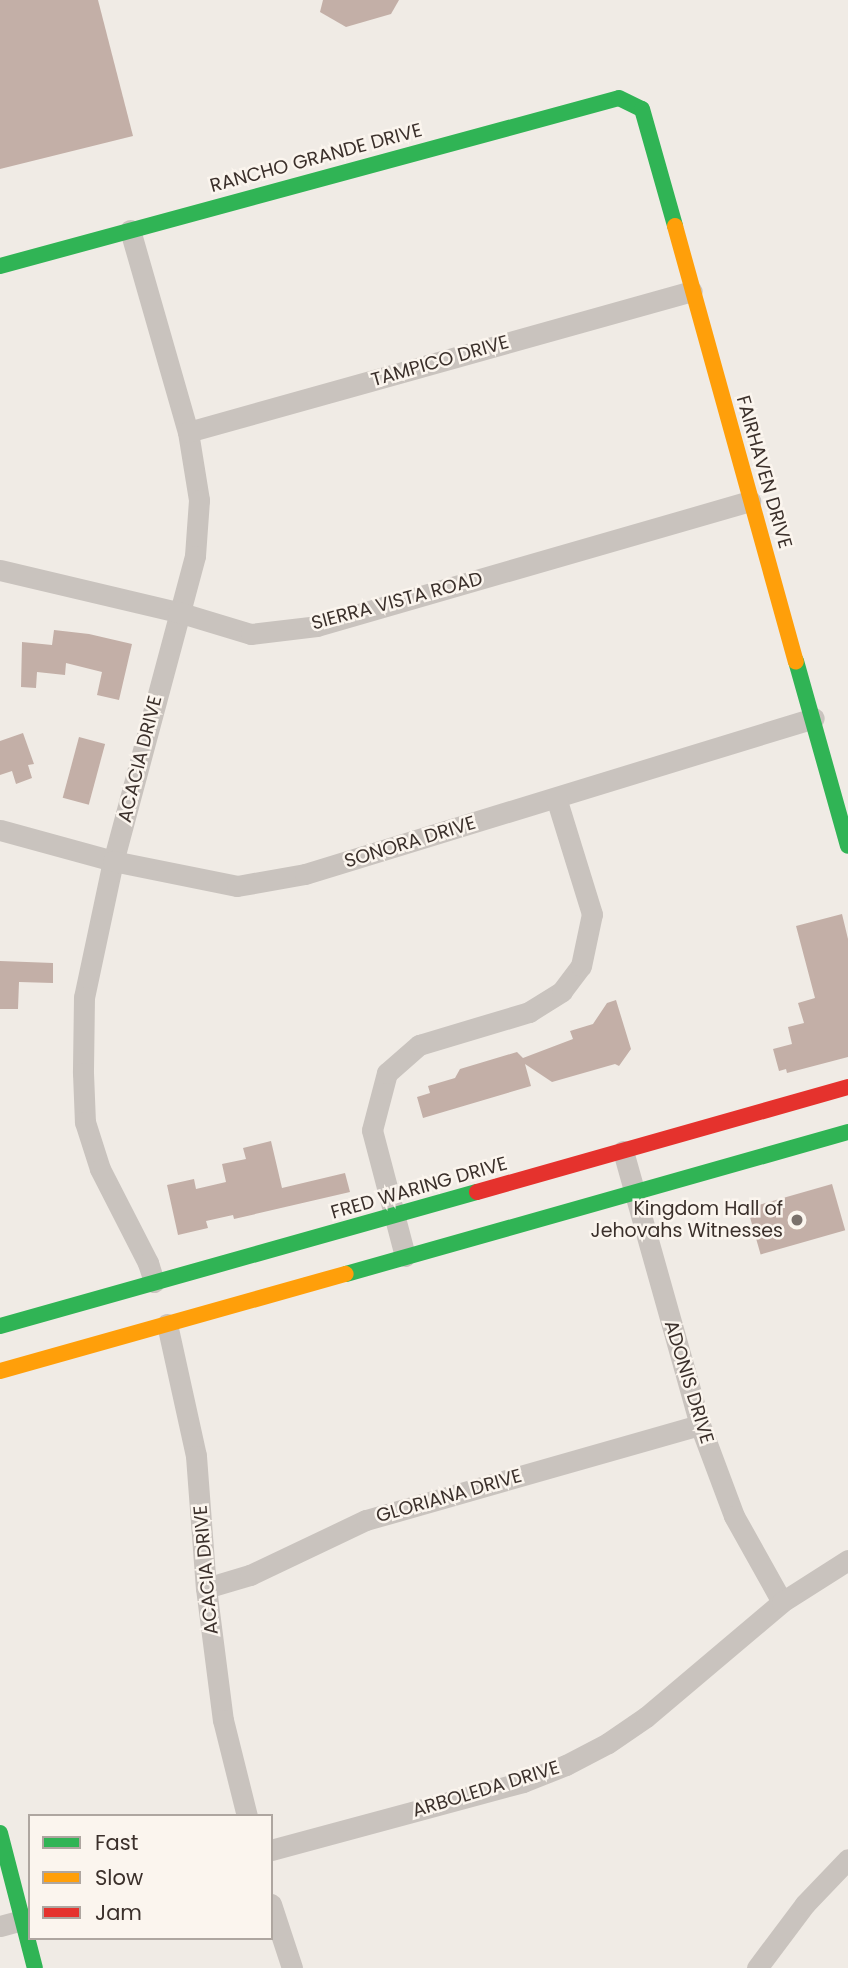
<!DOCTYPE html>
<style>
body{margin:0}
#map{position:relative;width:848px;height:1968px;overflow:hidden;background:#f0ebe5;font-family:Poppins,sans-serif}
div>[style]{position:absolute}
.building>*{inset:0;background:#c3afa7;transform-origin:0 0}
.street>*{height:21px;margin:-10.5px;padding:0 10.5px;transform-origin:10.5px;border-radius:10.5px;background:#c9c3be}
.fast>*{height:16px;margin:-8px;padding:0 8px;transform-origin:8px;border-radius:8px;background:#30b455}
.slow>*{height:16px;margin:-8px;padding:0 8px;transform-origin:8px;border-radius:8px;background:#ff9f0a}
.jam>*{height:16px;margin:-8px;padding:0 8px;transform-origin:8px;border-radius:8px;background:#e5322d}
.dots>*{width:19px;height:19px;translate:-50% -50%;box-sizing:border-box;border:4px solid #fbf5ee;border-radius:50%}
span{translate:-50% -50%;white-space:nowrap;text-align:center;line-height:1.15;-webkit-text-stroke:5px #fbf5ee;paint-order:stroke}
.street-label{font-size:19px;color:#3b302b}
.poi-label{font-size:19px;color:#3b302b}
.right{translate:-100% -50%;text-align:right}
.legend{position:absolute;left:28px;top:1814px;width:245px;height:126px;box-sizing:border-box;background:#fbf5ee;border:2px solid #aea6a0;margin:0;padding:9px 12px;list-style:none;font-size:21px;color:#3b302b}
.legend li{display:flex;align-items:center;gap:14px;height:35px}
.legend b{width:35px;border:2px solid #aea6a0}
</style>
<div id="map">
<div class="building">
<div style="clip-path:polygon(0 0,98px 0,133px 136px,0 169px)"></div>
<div style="clip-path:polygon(323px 0,399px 0,391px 14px,346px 27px,320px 12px)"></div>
<div style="clip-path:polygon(54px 630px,89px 634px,132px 644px,119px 700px,97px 695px,102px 672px,66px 663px,65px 675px,37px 672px,36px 688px,21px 687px,22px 642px,52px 645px)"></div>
<div style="clip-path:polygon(23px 733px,34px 764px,28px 765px,32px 778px,16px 784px,12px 771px,0 775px,0 741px)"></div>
<div style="left:79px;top:737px;width:27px;height:63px;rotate:15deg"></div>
<div style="clip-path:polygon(842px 914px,848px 939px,848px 1057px,787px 1073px,786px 1069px,779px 1071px,773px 1049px,792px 1044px,788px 1027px,804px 1023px,798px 1003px,815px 998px,796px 926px)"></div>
<div style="clip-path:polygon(0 961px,53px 963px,53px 983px,19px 982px,18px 1009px,0 1009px)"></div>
<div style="clip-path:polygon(616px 1000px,631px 1049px,619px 1066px,615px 1064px,552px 1082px,525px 1064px,531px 1086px,423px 1118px,417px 1097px,430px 1093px,428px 1086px,455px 1078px,460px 1069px,517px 1052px,523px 1058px,573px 1039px,570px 1031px,593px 1024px,607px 1003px)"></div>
<div style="clip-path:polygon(271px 1141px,282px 1188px,345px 1173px,350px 1192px,234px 1219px,233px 1215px,206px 1221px,208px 1228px,178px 1235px,167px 1185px,194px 1179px,196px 1189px,226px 1182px,222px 1164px,246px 1159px,243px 1148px)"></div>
<div style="left:832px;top:1184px;width:48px;height:88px;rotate:74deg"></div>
</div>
<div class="street">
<div style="left:130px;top:230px;width:210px;rotate:74deg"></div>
<div style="left:188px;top:432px;width:69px;rotate:80.8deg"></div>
<div style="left:199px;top:500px;width:56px;rotate:94.1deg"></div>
<div style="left:195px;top:556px;width:316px;rotate:105deg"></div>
<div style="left:113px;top:861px;width:139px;rotate:102deg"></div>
<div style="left:84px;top:997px;width:76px;rotate:90.8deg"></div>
<div style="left:83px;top:1073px;width:49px;rotate:87.7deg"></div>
<div style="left:85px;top:1122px;width:49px;rotate:72.3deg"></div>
<div style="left:100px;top:1169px;width:106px;rotate:62.9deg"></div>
<div style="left:148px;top:1263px;width:20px;rotate:72deg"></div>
<div style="left:188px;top:432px;width:523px;rotate:-15.63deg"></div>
<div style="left:0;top:570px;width:183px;rotate:13.3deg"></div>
<div style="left:178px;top:612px;width:76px;rotate:16.8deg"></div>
<div style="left:251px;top:634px;width:66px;rotate:-6.9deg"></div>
<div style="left:317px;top:626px;width:451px;rotate:-16.1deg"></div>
<div style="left:0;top:830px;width:117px;rotate:15.3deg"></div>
<div style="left:113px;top:861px;width:126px;rotate:11.4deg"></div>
<div style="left:237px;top:886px;width:69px;rotate:-10deg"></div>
<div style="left:305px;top:874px;width:532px;rotate:-17.04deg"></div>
<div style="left:623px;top:1151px;width:285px;rotate:74.3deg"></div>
<div style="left:700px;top:1425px;width:97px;rotate:69.5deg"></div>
<div style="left:734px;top:1516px;width:98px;rotate:60.8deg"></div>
<div style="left:405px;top:1256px;width:130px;rotate:-104.7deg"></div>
<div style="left:372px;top:1130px;width:59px;rotate:-75.3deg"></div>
<div style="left:387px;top:1073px;width:43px;rotate:-41.2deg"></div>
<div style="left:419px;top:1045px;width:115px;rotate:-16.7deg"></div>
<div style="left:529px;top:1012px;width:39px;rotate:-32deg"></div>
<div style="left:562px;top:991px;width:31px;rotate:-53deg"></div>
<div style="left:581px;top:966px;width:53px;rotate:-78.1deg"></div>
<div style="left:592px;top:914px;width:121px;rotate:-107.2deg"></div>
<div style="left:167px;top:1324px;width:135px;rotate:77.6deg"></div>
<div style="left:196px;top:1456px;width:132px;rotate:85.7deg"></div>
<div style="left:206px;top:1588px;width:133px;rotate:82.7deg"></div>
<div style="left:223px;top:1720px;width:99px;rotate:76deg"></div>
<div style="left:206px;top:1588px;width:46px;rotate:-16.5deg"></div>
<div style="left:250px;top:1575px;width:128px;rotate:-25.4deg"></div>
<div style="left:366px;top:1520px;width:347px;rotate:-15.9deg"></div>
<div style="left:271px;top:1850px;width:261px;rotate:-15.1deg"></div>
<div style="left:523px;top:1782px;width:46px;rotate:-21.6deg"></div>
<div style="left:566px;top:1765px;width:47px;rotate:-27.6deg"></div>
<div style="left:608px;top:1743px;width:46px;rotate:-34.4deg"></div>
<div style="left:646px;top:1717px;width:178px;rotate:-40.2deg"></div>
<div style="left:782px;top:1602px;width:78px;rotate:-32.5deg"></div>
<div style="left:271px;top:1904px;width:67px;rotate:71.8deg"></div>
<div style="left:0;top:1926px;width:31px;rotate:-15deg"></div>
<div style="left:757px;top:1968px;width:80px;rotate:-53.1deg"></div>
<div style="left:805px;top:1904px;width:62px;rotate:-46.3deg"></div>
</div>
<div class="fast">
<div style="left:0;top:266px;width:641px;rotate:-15.18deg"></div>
<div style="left:619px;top:98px;width:25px;rotate:26deg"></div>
<div style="left:642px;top:109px;width:122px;rotate:74.2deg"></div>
<div style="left:796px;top:661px;width:192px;rotate:74.3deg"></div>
<div style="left:346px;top:1274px;width:522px;rotate:-15.79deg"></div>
<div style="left:0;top:1326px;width:495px;rotate:-15.7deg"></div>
<div style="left:0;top:1833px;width:139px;rotate:75.5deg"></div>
</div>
<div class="slow">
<div style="left:675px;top:226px;width:452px;rotate:74.5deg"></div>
<div style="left:0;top:1371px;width:359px;rotate:-15.7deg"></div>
</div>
<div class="jam">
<div style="left:477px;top:1192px;width:386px;rotate:-15.8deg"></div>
</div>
<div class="dots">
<div style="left:797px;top:1220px;background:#7a716c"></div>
</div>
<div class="street-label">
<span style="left:316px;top:158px;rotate:-15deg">RANCHO GRANDE DRIVE</span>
<span style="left:440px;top:361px;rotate:-16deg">TAMPICO DRIVE</span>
<span style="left:764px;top:472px;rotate:74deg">FAIRHAVEN DRIVE</span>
<span style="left:397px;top:601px;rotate:-15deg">SIERRA VISTA ROAD</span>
<span style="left:140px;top:759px;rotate:-76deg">ACACIA DRIVE</span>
<span style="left:410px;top:842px;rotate:-17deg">SONORA DRIVE</span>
<span style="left:419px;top:1188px;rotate:-16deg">FRED WARING DRIVE</span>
<span style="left:689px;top:1382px;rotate:73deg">ADONIS DRIVE</span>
<span style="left:449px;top:1496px;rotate:-16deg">GLORIANA DRIVE</span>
<span style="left:206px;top:1570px;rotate:-95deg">ACACIA DRIVE</span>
<span style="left:486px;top:1789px;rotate:-17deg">ARBOLEDA DRIVE</span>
</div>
<div class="poi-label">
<span class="right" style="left:783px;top:1220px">Kingdom Hall of<br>Jehovahs Witnesses</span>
</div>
<ul class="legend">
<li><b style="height:9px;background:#30b455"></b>Fast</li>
<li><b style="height:9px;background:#ff9f0a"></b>Slow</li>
<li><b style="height:9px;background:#e5322d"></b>Jam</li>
</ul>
</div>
